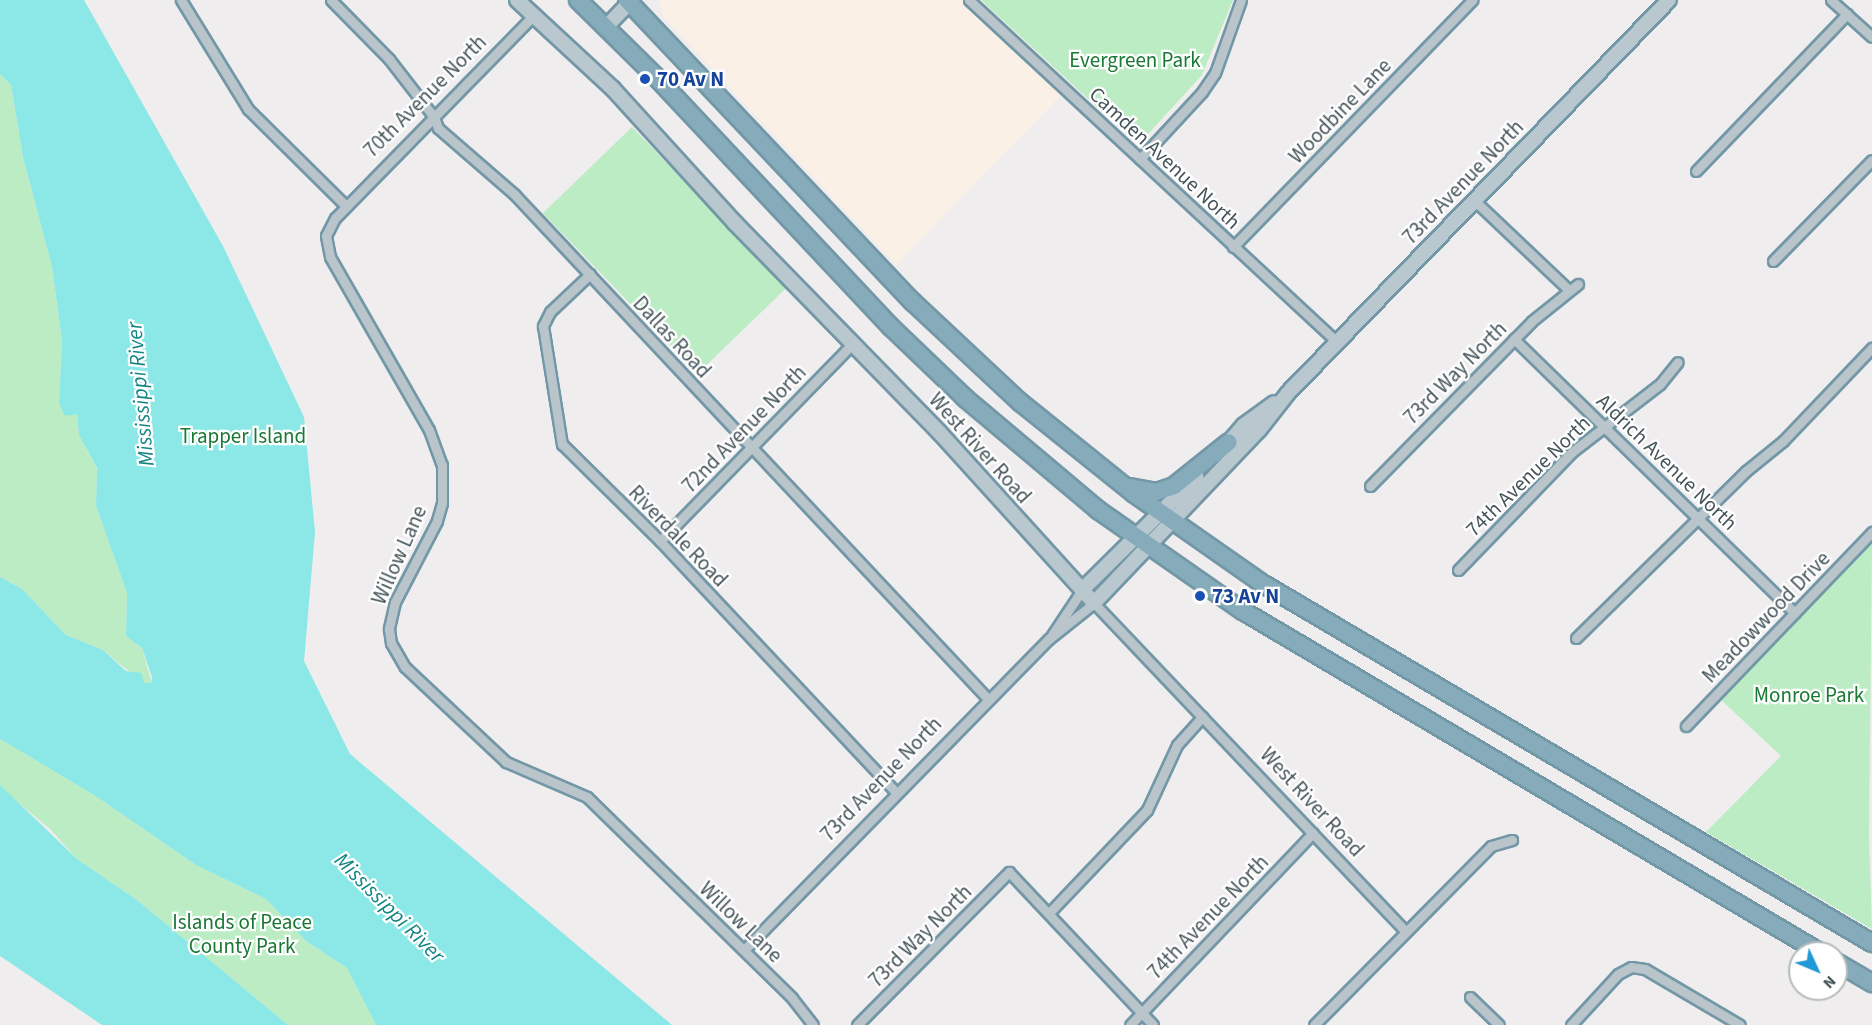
<!DOCTYPE html>
<style>
body{margin:0}
#map{position:relative;width:1872px;height:1025px;overflow:hidden;background:#f0edee;font-family:"Source Sans 3",sans-serif}
div>[style]{position:absolute}
.commercial>*{inset:0;background:#fbf0e6}
.green>*{inset:0;background:#bcecc4;transform-origin:0 0}
.water>*{inset:0;background:#8be8e6}
.roads{filter:drop-shadow(2px 0 #7297a6) drop-shadow(-2px 0 #7297a6) drop-shadow(0 2px #7297a6) drop-shadow(0 -2px #7297a6)}
.street>*{height:9px;margin:-4.5px;padding:0 4.5px;transform-origin:4.5px;border-radius:4.5px;background:#b9c5ca}
.secondary>*{height:14px;margin:-7px;padding:0 7px;transform-origin:7px;border-radius:7px;background:#b9c8ce}
.highway>*{height:16px;margin:-8px;padding:0 8px;transform-origin:8px;border-radius:8px;background:#86abba}
.dots>*{width:16px;height:16px;translate:-50% -50%;box-sizing:border-box;border:3px solid #fff;border-radius:50%}
span{translate:-50% -50%;white-space:nowrap;text-align:center;line-height:1.15;-webkit-text-stroke:4.5px #fff;paint-order:stroke}
.park-label{font-size:21px;color:#1a7734}
.transit-label{font-size:21px;color:#164399;font-weight:700}
.left{translate:0 -50%;text-align:left}
.street-label{font-size:21px;color:#46555a}
.water-label{font-size:22px;color:#128482;font-style:italic}
.north{position:absolute;left:1788px;top:941px;width:60px;height:60px;box-sizing:border-box;background:#fff;border:2px solid #b5bbbd;border-radius:50%;rotate:134deg;font-size:16px;font-weight:700;line-height:24px;text-align:center;color:#46555a}
.north::after{content:'';display:block;margin:auto;width:21px;height:27px;background:#2099d6;clip-path:polygon(50% 0,100% 100%,50% 72%,0 100%)}
</style>
<div id="map">
<div class="commercial">
<div style="clip-path:polygon(659px 0,963px 0,1064px 92px,896px 265px,663px 16px)"></div>
</div>
<div class="green">
<div style="clip-path:polygon(981px 0,1233px 0,1202px 75px,1138px 145px)"></div>
<div style="clip-path:polygon(0 74px,11px 85px,23px 157px,52px 267px,62px 341px,59px 403px,77px 414px,79px 435px,97px 469px,96px 506px,127px 593px,126px 636px,142px 648px,152px 683px,144px 684px,103px 650px,66px 635px,22px 589px,0 577px)"></div>
<div style="left:632px;top:127px;width:223px;height:124px;rotate:46deg"></div>
<div style="clip-path:polygon(1872px 543px,1869px 838px,1872px 929px,1706px 832px,1781px 756px,1719px 698px)"></div>
<div style="clip-path:polygon(0 739px,94px 795px,196px 865px,266px 899px,306px 941px,347px 968px,376px 1025px,288px 1025px,137px 900px,77px 859px,50px 829px,9px 795px,0 785px)"></div>
</div>
<div class="water">
<div style="clip-path:polygon(0 0,84px 0,223px 246px,304px 417px,315px 532px,304px 661px,350px 754px,672px 1025px,376px 1025px,347px 968px,306px 941px,266px 899px,196px 865px,94px 795px,0 739px,0 577px,22px 589px,66px 635px,103px 650px,126px 671px,141px 673px,144px 683px,151px 683px,152px 677px,142px 648px,126px 636px,127px 593px,96px 506px,97px 468px,79px 435px,77px 414px,65px 416px,59px 403px,62px 341px,52px 267px,23px 157px,11px 85px,0 74px)"></div>
<div style="clip-path:polygon(0 785px,77px 859px,137px 900px,288px 1025px,102px 1025px,0 956px)"></div>
</div>
<div class="roads">
<div class="street">
<div style="left:181px;top:0;width:128px;rotate:58.4deg"></div>
<div style="left:248px;top:109px;width:138px;rotate:44.7deg"></div>
<div style="left:331px;top:0;width:83px;rotate:45.5deg"></div>
<div style="left:389px;top:59px;width:73px;rotate:52.2deg"></div>
<div style="left:434px;top:117px;width:12px;rotate:70deg"></div>
<div style="left:438px;top:128px;width:101px;rotate:41deg"></div>
<div style="left:514px;top:194px;width:693px;rotate:46.81deg"></div>
<div style="left:969px;top:0;width:502px;rotate:42.9deg"></div>
<div style="left:1831px;top:0;width:55px;rotate:42.1deg"></div>
<div style="left:534px;top:15px;width:284px;rotate:134.4deg"></div>
<div style="left:335px;top:218px;width:20px;rotate:117deg"></div>
<div style="left:326px;top:236px;width:21px;rotate:79deg"></div>
<div style="left:330px;top:257px;width:199px;rotate:60.2deg"></div>
<div style="left:429px;top:430px;width:37px;rotate:70deg"></div>
<div style="left:442px;top:465px;width:38px;rotate:90deg"></div>
<div style="left:442px;top:503px;width:19px;rotate:106deg"></div>
<div style="left:437px;top:521px;width:91px;rotate:117.4deg"></div>
<div style="left:395px;top:602px;width:28px;rotate:103deg"></div>
<div style="left:389px;top:629px;width:14px;rotate:82deg"></div>
<div style="left:391px;top:643px;width:28px;rotate:60deg"></div>
<div style="left:405px;top:667px;width:139px;rotate:43.2deg"></div>
<div style="left:506px;top:762px;width:88px;rotate:23.4deg"></div>
<div style="left:587px;top:797px;width:287px;rotate:44.4deg"></div>
<div style="left:792px;top:998px;width:34px;rotate:52deg"></div>
<div style="left:1140px;top:159px;width:91px;rotate:-47.2deg"></div>
<div style="left:1202px;top:92px;width:23px;rotate:-56deg"></div>
<div style="left:1215px;top:73px;width:77px;rotate:-70.4deg"></div>
<div style="left:1696px;top:171px;width:218px;rotate:-46.1deg"></div>
<div style="left:1474px;top:200px;width:131px;rotate:43.5deg"></div>
<div style="left:1233px;top:247px;width:344px;rotate:-45.9deg"></div>
<div style="left:1773px;top:261px;width:141px;rotate:-45.6deg"></div>
<div style="left:590px;top:274px;width:55px;rotate:136.5deg"></div>
<div style="left:550px;top:312px;width:16px;rotate:117deg"></div>
<div style="left:543px;top:326px;width:120px;rotate:80.9deg"></div>
<div style="left:562px;top:444px;width:138px;rotate:44.7deg"></div>
<div style="left:660px;top:541px;width:346px;rotate:46.8deg"></div>
<div style="left:1514px;top:339px;width:392px;rotate:44.3deg"></div>
<div style="left:1370px;top:486px;width:231px;rotate:-45.5deg"></div>
<div style="left:1532px;top:321px;width:59px;rotate:-38.8deg"></div>
<div style="left:660px;top:541px;width:277px;rotate:-45.7deg"></div>
<div style="left:1458px;top:570px;width:164px;rotate:-46deg"></div>
<div style="left:1572px;top:452px;width:111px;rotate:-37.7deg"></div>
<div style="left:1660px;top:384px;width:28px;rotate:-51deg"></div>
<div style="left:1052px;top:635px;width:54px;rotate:-56.3deg"></div>
<div style="left:1576px;top:638px;width:238px;rotate:-44.5deg"></div>
<div style="left:1746px;top:471px;width:48px;rotate:-39deg"></div>
<div style="left:1783px;top:441px;width:129px;rotate:-46.3deg"></div>
<div style="left:1686px;top:726px;width:269px;rotate:-46.2deg"></div>
<div style="left:1049px;top:913px;width:142px;rotate:-46.4deg"></div>
<div style="left:1147px;top:810px;width:72px;rotate:-65.2deg"></div>
<div style="left:1177px;top:745px;width:38px;rotate:-48deg"></div>
<div style="left:744px;top:950px;width:436px;rotate:-45.6deg"></div>
<div style="left:1049px;top:639px;width:58px;rotate:-38.7deg"></div>
<div style="left:1094px;top:603px;width:452px;rotate:46.5deg"></div>
<div style="left:1470px;top:997px;width:40px;rotate:44deg"></div>
<div style="left:857px;top:1025px;width:216px;rotate:-45.2deg"></div>
<div style="left:1009px;top:872px;width:210px;rotate:46.7deg"></div>
<div style="left:1130px;top:1025px;width:265px;rotate:-46.4deg"></div>
<div style="left:1314px;top:1025px;width:252px;rotate:-45.3deg"></div>
<div style="left:1491px;top:846px;width:22px;rotate:-16deg"></div>
<div style="left:1571px;top:1025px;width:69px;rotate:-47.3deg"></div>
<div style="left:1618px;top:974px;width:15px;rotate:-28deg"></div>
<div style="left:1631px;top:967px;width:14px;rotate:8deg"></div>
<div style="left:1645px;top:969px;width:110px;rotate:30.5deg"></div>
</div>
<div class="secondary">
<div style="left:517px;top:0;width:131px;rotate:42.8deg"></div>
<div style="left:613px;top:89px;width:181px;rotate:47.7deg"></div>
<div style="left:735px;top:223px;width:292px;rotate:45.7deg"></div>
<div style="left:939px;top:432px;width:231px;rotate:47.8deg"></div>
<div style="left:1094px;top:603px;width:239px;rotate:-46.4deg"></div>
<div style="left:1259px;top:430px;width:47px;rotate:-51.9deg"></div>
<div style="left:1288px;top:393px;width:547px;rotate:-45.89deg"></div>
<div style="left:606px;top:27px;width:37px;rotate:-46deg"></div>
<div style="left:1224px;top:448px;width:30px;rotate:-49deg"></div>
<div style="left:1244px;top:425px;width:37px;rotate:-36deg"></div>
<div style="left:1082px;top:590px;width:161px;rotate:-44.7deg"></div>
</div>
<div class="highway">
<div style="left:578px;top:0;width:111px;rotate:44.6deg"></div>
<div style="left:657px;top:78px;width:342px;rotate:46.8deg"></div>
<div style="left:891px;top:327px;width:103px;rotate:43.8deg"></div>
<div style="left:965px;top:398px;width:174px;rotate:40.1deg"></div>
<div style="left:1098px;top:510px;width:177px;rotate:34.9deg"></div>
<div style="left:1243px;top:611px;width:672px;rotate:30.61deg"></div>
<div style="left:627px;top:0;width:416px;rotate:46.6deg"></div>
<div style="left:913px;top:302px;width:146px;rotate:43.1deg"></div>
<div style="left:1020px;top:402px;width:145px;rotate:38.8deg"></div>
<div style="left:1133px;top:493px;width:155px;rotate:35deg"></div>
<div style="left:1260px;top:582px;width:711px;rotate:30.54deg"></div>
<div style="left:1130px;top:487px;width:26px;rotate:11deg"></div>
<div style="left:1156px;top:492px;width:19px;rotate:-18deg"></div>
<div style="left:1174px;top:486px;width:70px;rotate:-38.7deg"></div>
<div style="left:1836px;top:962px;width:42px;rotate:30.3deg"></div>
</div>
</div>
<div class="dots">
<div style="left:645px;top:79px;background:#1a4fb4"></div>
<div style="left:1200px;top:596px;background:#1a4fb4"></div>
</div>
<div class="park-label">
<span style="left:1135px;top:60px">Evergreen Park</span>
<span style="left:243px;top:436px">Trapper Island</span>
<span style="left:1809px;top:695px">Monroe Park</span>
<span style="left:242px;top:934px">Islands of Peace<br>County Park</span>
</div>
<div class="transit-label">
<span class="left" style="left:657px;top:79px">70 Av N</span>
<span class="left" style="left:1212px;top:596px">73 Av N</span>
</div>
<div class="street-label">
<span style="left:425px;top:96px;rotate:-45deg">70th Avenue North</span>
<span style="left:1340px;top:111px;rotate:-46deg">Woodbine Lane</span>
<span style="left:1165px;top:158px;rotate:43deg">Camden Avenue North</span>
<span style="left:1463px;top:182px;rotate:-46deg">73rd Avenue North</span>
<span style="left:672px;top:337px;rotate:47deg">Dallas Road</span>
<span style="left:1455px;top:373px;rotate:-45deg">73rd Way North</span>
<span style="left:744px;top:429px;rotate:-46deg">72nd Avenue North</span>
<span style="left:980px;top:448px;rotate:48deg">West River Road</span>
<span style="left:1667px;top:462px;rotate:44deg">Aldrich Avenue North</span>
<span style="left:1528px;top:476px;rotate:-44deg">74th Avenue North</span>
<span style="left:678px;top:536px;rotate:46deg">Riverdale Road</span>
<span style="left:399px;top:555px;rotate:-66deg">Willow Lane</span>
<span style="left:1766px;top:617px;rotate:-46deg">Meadowwood Drive</span>
<span style="left:881px;top:779px;rotate:-46deg">73rd Avenue North</span>
<span style="left:1312px;top:802px;rotate:47deg">West River Road</span>
<span style="left:1208px;top:917px;rotate:-46deg">74th Avenue North</span>
<span style="left:741px;top:922px;rotate:44deg">Willow Lane</span>
<span style="left:920px;top:936px;rotate:-45deg">73rd Way North</span>
</div>
<div class="water-label">
<span style="left:141px;top:394px;rotate:-95deg">Mississippi River</span>
<span style="left:389px;top:908px;rotate:45deg">Mississippi River</span>
</div>
<div class="north">N</div>
</div>
